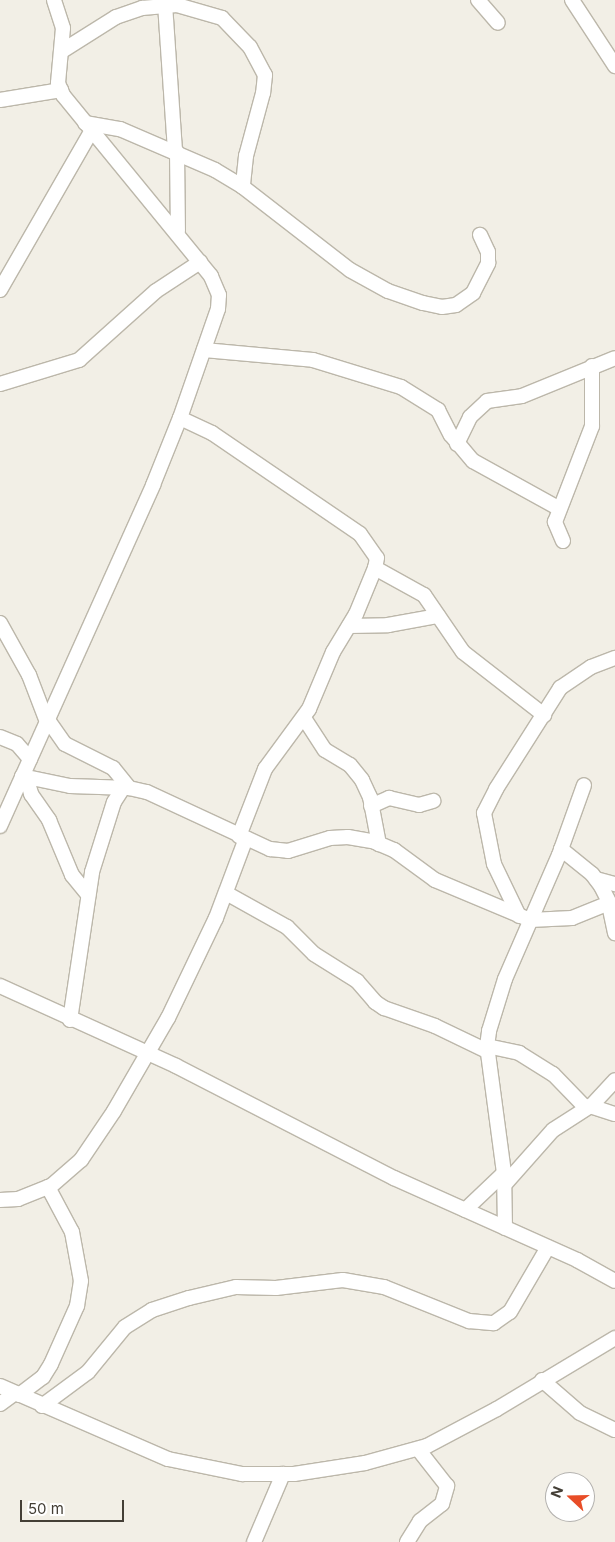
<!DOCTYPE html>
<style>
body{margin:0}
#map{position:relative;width:615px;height:1542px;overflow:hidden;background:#f2efe6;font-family:Inter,sans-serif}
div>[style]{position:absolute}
.roads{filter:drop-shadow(1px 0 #bcb7aa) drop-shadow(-1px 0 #bcb7aa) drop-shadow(0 1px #bcb7aa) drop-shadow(0 -1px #bcb7aa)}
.minor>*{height:14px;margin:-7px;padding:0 7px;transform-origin:7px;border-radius:7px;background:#fff}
span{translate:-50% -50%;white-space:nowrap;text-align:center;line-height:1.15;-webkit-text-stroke:4px #fff;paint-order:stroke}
.north{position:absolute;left:545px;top:1472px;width:50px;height:50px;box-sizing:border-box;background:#fff;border:1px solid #b4b2af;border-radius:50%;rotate:291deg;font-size:14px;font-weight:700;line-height:20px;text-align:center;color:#443f36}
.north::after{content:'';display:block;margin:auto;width:18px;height:22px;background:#e84d27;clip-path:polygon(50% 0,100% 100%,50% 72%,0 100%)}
.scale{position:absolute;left:20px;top:1500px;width:104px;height:22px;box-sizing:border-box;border:2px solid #443f36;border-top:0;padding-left:6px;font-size:15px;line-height:18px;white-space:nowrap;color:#443f36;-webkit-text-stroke:4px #fff;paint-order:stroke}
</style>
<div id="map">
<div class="roads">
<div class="minor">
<div style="left:478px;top:0;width:30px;rotate:49deg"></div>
<div style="left:572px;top:0;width:79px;rotate:56.9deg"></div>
<div style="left:165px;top:4px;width:147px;rotate:86.1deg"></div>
<div style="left:62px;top:51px;width:64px;rotate:-32.2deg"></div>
<div style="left:116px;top:17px;width:28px;rotate:-19deg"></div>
<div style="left:142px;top:8px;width:35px;rotate:-5deg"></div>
<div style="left:177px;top:5px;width:47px;rotate:16.1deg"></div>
<div style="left:222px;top:18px;width:40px;rotate:46deg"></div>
<div style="left:250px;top:47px;width:32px;rotate:62deg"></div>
<div style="left:265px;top:75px;width:18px;rotate:96deg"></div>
<div style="left:263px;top:93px;width:65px;rotate:105.1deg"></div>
<div style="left:246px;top:156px;width:31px;rotate:96deg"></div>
<div style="left:0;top:100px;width:62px;rotate:-9.3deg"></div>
<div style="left:85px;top:123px;width:36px;rotate:10deg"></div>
<div style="left:120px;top:129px;width:103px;rotate:23.3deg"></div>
<div style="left:215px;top:170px;width:33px;rotate:31deg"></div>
<div style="left:243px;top:187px;width:135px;rotate:37.8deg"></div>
<div style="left:350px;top:270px;width:43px;rotate:28.9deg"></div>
<div style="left:388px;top:291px;width:37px;rotate:19deg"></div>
<div style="left:423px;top:303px;width:19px;rotate:12deg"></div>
<div style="left:442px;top:307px;width:14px;rotate:-8deg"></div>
<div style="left:456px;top:305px;width:21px;rotate:-35deg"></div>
<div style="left:473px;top:293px;width:34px;rotate:-63deg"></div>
<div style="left:488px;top:263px;width:11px;rotate:-90deg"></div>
<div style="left:488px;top:252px;width:19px;rotate:-115deg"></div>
<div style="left:177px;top:152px;width:79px;rotate:89.3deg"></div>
<div style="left:0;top:290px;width:185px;rotate:-60.1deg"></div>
<div style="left:204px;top:350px;width:109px;rotate:5.2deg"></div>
<div style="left:313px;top:360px;width:92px;rotate:17.1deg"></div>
<div style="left:401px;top:387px;width:44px;rotate:31.9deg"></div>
<div style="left:438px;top:410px;width:28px;rotate:63deg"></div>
<div style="left:451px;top:435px;width:34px;rotate:50deg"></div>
<div style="left:473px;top:461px;width:97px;rotate:28.9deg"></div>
<div style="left:0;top:384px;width:83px;rotate:-16.9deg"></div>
<div style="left:79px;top:360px;width:103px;rotate:-41.9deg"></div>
<div style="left:156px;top:291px;width:53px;rotate:-33.4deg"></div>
<div style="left:180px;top:418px;width:35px;rotate:25deg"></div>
<div style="left:212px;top:433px;width:179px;rotate:34.3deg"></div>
<div style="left:360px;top:534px;width:29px;rotate:55deg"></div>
<div style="left:377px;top:558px;width:10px;rotate:101deg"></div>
<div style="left:375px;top:568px;width:50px;rotate:112.4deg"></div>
<div style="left:356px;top:614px;width:44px;rotate:121.2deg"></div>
<div style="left:333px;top:652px;width:62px;rotate:112.8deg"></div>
<div style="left:309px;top:709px;width:74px;rotate:126.3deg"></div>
<div style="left:265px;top:769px;width:72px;rotate:111.2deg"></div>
<div style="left:457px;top:444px;width:30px;rotate:-64deg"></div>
<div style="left:470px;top:417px;width:23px;rotate:-43deg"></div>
<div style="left:487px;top:401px;width:35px;rotate:-8deg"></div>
<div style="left:522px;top:396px;width:100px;rotate:-22.2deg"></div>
<div style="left:563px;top:541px;width:21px;rotate:-113deg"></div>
<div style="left:555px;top:522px;width:103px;rotate:-68.9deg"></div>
<div style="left:592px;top:426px;width:60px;rotate:-90deg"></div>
<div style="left:375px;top:568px;width:56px;rotate:28.9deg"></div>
<div style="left:424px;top:595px;width:69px;rotate:55.6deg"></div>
<div style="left:463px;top:652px;width:103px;rotate:37.9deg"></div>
<div style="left:0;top:623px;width:60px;rotate:60.9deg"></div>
<div style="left:29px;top:675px;width:50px;rotate:69deg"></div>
<div style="left:349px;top:626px;width:39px;rotate:-1deg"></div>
<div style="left:388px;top:625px;width:51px;rotate:-10.2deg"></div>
<div style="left:304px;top:718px;width:38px;rotate:57deg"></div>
<div style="left:325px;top:750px;width:29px;rotate:31deg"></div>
<div style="left:350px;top:765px;width:19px;rotate:51deg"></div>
<div style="left:362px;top:780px;width:19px;rotate:65deg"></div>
<div style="left:370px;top:797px;width:48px;rotate:79.2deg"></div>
<div style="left:48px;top:720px;width:29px;rotate:55deg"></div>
<div style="left:65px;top:744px;width:54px;rotate:26.6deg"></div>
<div style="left:113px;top:768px;width:26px;rotate:51deg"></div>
<div style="left:0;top:737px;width:18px;rotate:22deg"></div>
<div style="left:17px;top:744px;width:20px;rotate:49deg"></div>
<div style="left:22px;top:776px;width:49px;rotate:11.8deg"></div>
<div style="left:70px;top:786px;width:59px;rotate:1.9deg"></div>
<div style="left:129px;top:788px;width:18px;rotate:13deg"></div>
<div style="left:147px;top:792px;width:136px;rotate:24.9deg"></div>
<div style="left:270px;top:849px;width:18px;rotate:6deg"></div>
<div style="left:288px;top:851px;width:44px;rotate:-17.2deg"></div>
<div style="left:330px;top:838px;width:18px;rotate:-3deg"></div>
<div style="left:348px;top:837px;width:27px;rotate:10deg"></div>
<div style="left:375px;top:842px;width:21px;rotate:23deg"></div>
<div style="left:394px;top:850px;width:51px;rotate:36.2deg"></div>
<div style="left:435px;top:880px;width:103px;rotate:22.8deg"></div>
<div style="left:530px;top:920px;width:42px;rotate:-2.7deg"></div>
<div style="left:572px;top:918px;width:40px;rotate:-22deg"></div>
<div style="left:26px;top:776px;width:19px;rotate:74deg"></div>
<div style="left:31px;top:794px;width:32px;rotate:55deg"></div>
<div style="left:49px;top:820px;width:60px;rotate:67.3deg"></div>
<div style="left:72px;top:875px;width:26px;rotate:51deg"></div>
<div style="left:371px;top:806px;width:20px;rotate:-24deg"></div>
<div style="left:389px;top:798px;width:31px;rotate:13deg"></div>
<div style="left:419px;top:805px;width:15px;rotate:-16deg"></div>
<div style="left:0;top:826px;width:374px;rotate:-65.8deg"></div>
<div style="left:153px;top:485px;width:72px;rotate:-68.1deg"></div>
<div style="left:180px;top:418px;width:115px;rotate:-70.8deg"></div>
<div style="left:218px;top:309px;width:14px;rotate:-86deg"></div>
<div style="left:219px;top:295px;width:21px;rotate:-113deg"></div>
<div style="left:211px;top:276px;width:234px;rotate:-129.3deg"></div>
<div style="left:63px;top:95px;width:13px;rotate:-113deg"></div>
<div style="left:58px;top:83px;width:55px;rotate:-84.8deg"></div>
<div style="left:63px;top:28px;width:29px;rotate:-108deg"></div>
<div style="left:561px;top:849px;width:40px;rotate:39deg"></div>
<div style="left:592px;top:874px;width:15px;rotate:53deg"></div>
<div style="left:601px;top:886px;width:16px;rotate:63deg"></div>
<div style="left:608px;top:900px;width:34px;rotate:78deg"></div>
<div style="left:596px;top:879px;width:20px;rotate:15deg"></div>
<div style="left:226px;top:893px;width:70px;rotate:29.1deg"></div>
<div style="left:287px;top:927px;width:38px;rotate:45deg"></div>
<div style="left:314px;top:954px;width:51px;rotate:32.1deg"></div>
<div style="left:357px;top:981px;width:28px;rotate:49deg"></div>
<div style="left:375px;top:1002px;width:11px;rotate:34deg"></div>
<div style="left:384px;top:1008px;width:54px;rotate:19.4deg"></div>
<div style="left:435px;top:1026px;width:58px;rotate:25.7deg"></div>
<div style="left:519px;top:916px;width:58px;rotate:-115.7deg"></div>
<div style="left:494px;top:864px;width:52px;rotate:-101.1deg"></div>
<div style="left:484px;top:813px;width:27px;rotate:-63deg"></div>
<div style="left:496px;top:789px;width:120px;rotate:-57.6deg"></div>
<div style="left:560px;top:688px;width:37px;rotate:-34deg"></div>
<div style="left:591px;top:667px;width:26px;rotate:-21deg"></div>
<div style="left:0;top:986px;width:193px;rotate:24.4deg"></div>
<div style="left:176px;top:1066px;width:245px;rotate:27.2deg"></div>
<div style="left:394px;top:1178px;width:201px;rotate:24.1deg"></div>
<div style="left:577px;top:1260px;width:43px;rotate:28.9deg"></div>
<div style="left:70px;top:1020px;width:150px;rotate:-81.5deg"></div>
<div style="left:92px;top:872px;width:73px;rotate:-72.6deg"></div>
<div style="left:114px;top:802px;width:17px;rotate:-57deg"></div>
<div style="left:487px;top:1046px;width:33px;rotate:12deg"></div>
<div style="left:519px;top:1053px;width:40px;rotate:32deg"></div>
<div style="left:553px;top:1074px;width:47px;rotate:45.9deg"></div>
<div style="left:590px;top:1106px;width:26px;rotate:18deg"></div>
<div style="left:505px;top:1184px;width:72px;rotate:-48.4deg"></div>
<div style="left:553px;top:1130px;width:46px;rotate:-32.7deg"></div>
<div style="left:592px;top:1105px;width:34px;rotate:-47deg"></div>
<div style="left:0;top:1200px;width:18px;rotate:-3deg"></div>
<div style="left:18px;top:1199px;width:35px;rotate:-22deg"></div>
<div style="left:51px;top:1186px;width:40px;rotate:-41deg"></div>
<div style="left:81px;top:1160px;width:59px;rotate:-56deg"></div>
<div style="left:114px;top:1111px;width:108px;rotate:-59.9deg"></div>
<div style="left:168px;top:1018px;width:111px;rotate:-64.4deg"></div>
<div style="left:216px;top:918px;width:85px;rotate:-69.4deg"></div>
<div style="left:465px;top:1210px;width:54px;rotate:-43.5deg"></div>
<div style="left:505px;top:1228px;width:55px;rotate:-91deg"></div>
<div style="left:504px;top:1173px;width:128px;rotate:-97.6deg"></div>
<div style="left:487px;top:1046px;width:15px;rotate:-82deg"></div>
<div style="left:489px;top:1031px;width:54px;rotate:-72.9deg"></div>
<div style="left:505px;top:979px;width:135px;rotate:-66.5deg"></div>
<div style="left:559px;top:855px;width:74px;rotate:-70.3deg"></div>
<div style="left:542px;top:1380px;width:50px;rotate:41deg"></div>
<div style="left:580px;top:1413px;width:39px;rotate:26deg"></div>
<div style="left:0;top:1386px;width:183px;rotate:23.5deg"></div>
<div style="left:168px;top:1459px;width:76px;rotate:11.5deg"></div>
<div style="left:242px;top:1474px;width:52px"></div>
<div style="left:294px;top:1474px;width:72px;rotate:-8.8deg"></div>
<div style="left:365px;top:1463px;width:64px;rotate:-15.3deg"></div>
<div style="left:427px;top:1446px;width:79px;rotate:-27.9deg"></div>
<div style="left:497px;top:1409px;width:138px;rotate:-31deg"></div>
<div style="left:19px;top:1395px;width:30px;rotate:-37deg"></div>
<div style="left:43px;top:1377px;width:15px;rotate:-58deg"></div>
<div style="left:51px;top:1364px;width:64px;rotate:-65.9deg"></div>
<div style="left:77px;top:1306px;width:25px;rotate:-81deg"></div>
<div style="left:81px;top:1281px;width:50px;rotate:-100.4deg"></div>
<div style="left:72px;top:1232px;width:51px;rotate:-118.1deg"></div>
<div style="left:0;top:1404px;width:19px;rotate:-36deg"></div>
<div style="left:42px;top:1406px;width:57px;rotate:-36.5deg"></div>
<div style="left:88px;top:1372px;width:58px;rotate:-50.6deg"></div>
<div style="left:125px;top:1327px;width:32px;rotate:-32deg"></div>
<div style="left:152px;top:1310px;width:39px;rotate:-18deg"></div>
<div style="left:189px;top:1298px;width:48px;rotate:-13.2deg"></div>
<div style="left:236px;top:1287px;width:40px;rotate:1.4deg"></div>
<div style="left:276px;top:1288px;width:67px;rotate:-6.8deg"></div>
<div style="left:343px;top:1280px;width:42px;rotate:9.7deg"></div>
<div style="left:384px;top:1287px;width:92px;rotate:21.8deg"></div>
<div style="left:469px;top:1321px;width:25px;rotate:5deg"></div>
<div style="left:494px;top:1323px;width:19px;rotate:-35deg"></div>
<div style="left:510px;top:1312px;width:75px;rotate:-59.7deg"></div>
<div style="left:254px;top:1542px;width:74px;rotate:-66.9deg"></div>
<div style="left:407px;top:1542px;width:25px;rotate:-58deg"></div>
<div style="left:420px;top:1521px;width:28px;rotate:-38deg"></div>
<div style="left:442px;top:1504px;width:19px;rotate:-74deg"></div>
<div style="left:447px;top:1486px;width:47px;rotate:-128.1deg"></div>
</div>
</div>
<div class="north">N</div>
<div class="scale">50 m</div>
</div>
